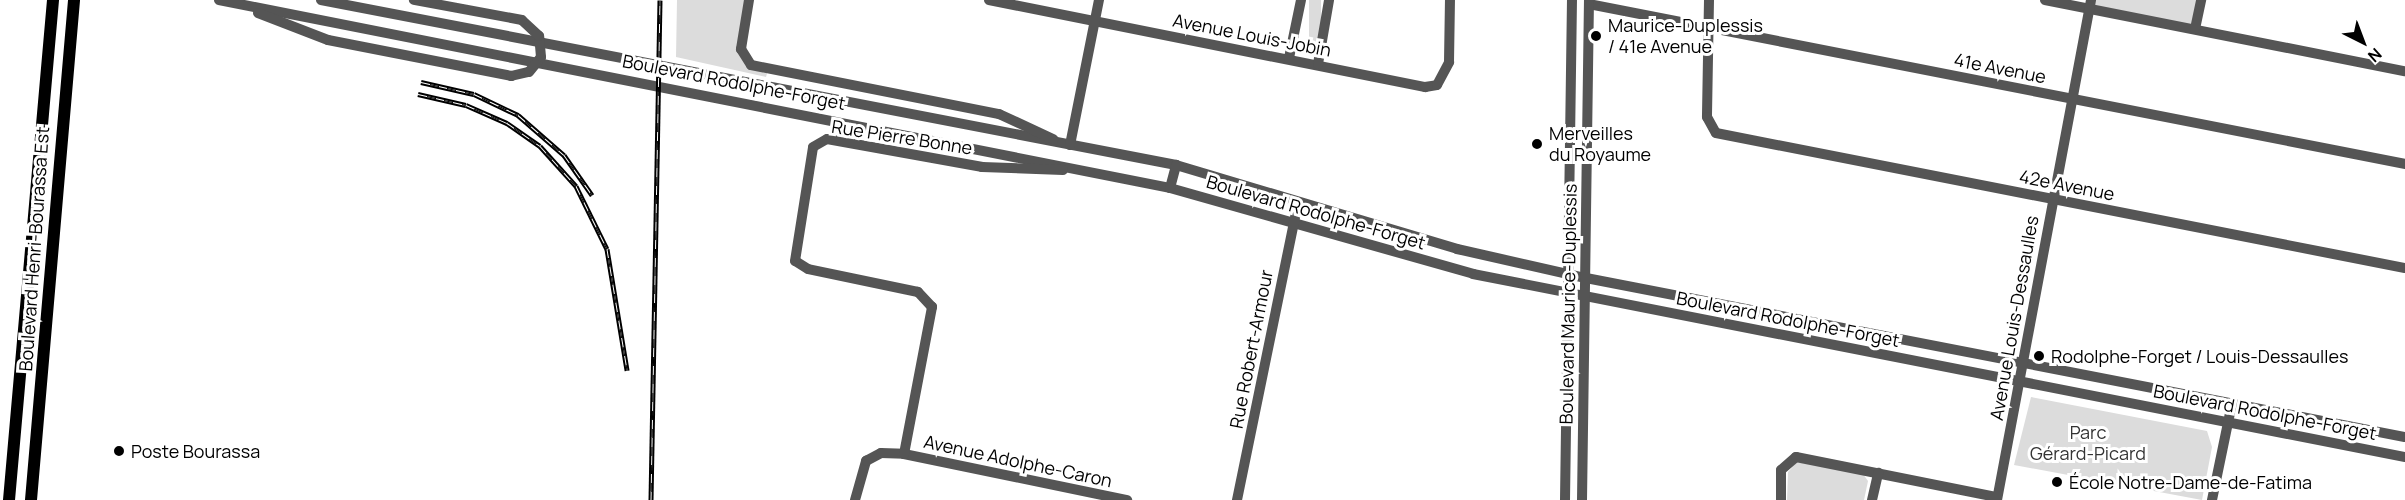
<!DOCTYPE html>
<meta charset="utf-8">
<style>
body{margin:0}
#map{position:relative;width:2405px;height:500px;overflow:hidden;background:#fff;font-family:Manrope,sans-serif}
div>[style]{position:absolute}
.green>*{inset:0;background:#dcdcdc;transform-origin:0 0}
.minor>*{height:10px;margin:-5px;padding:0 5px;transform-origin:5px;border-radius:5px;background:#555}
.major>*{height:12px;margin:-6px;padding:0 6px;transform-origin:6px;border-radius:6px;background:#000}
.rail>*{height:5px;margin-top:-2.5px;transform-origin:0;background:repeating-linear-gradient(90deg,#fff 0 9px,#000 0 18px);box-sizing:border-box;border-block:2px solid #000}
.dots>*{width:16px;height:16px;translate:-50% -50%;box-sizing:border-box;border:3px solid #fff;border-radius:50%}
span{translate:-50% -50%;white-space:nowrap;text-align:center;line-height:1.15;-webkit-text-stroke:6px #fff;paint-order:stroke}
.poi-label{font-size:18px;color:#000}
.left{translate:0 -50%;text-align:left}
.street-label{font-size:18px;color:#000}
.park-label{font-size:18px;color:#333}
.north{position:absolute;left:2333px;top:12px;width:60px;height:60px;-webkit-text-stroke:4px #fff;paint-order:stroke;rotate:138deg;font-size:16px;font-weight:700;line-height:24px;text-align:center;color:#000}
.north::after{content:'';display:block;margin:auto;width:21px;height:27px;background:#000;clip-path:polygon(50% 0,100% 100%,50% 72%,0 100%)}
</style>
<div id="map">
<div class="green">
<div style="clip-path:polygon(677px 0,750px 0,744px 57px,768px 70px,766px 77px,676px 57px)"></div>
<div style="left:1309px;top:0;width:12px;height:47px"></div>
<div style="clip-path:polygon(2091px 0,2201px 0,2195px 29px,2089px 9px)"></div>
<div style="clip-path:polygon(2031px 397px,2207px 431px,2212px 447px,2202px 500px,2014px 465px)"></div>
<div style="clip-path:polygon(1797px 462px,1863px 474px,1868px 481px,1864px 500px,1787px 500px,1788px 472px)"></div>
</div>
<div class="minor">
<div style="left:219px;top:0;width:969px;rotate:11.18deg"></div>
<div style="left:1170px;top:188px;width:315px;rotate:15.8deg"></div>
<div style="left:1473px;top:274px;width:950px;rotate:11.11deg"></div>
<div style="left:321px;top:0;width:871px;rotate:10.92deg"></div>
<div style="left:1176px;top:165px;width:293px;rotate:16.6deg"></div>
<div style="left:1457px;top:249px;width:132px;rotate:12.7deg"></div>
<div style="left:1586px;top:278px;width:834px;rotate:10.99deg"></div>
<div style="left:749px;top:0;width:50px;rotate:99.3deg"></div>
<div style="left:741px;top:49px;width:19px;rotate:58deg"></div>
<div style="left:751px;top:65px;width:253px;rotate:11.2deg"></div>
<div style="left:999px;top:114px;width:60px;rotate:24.8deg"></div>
<div style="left:989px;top:0;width:445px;rotate:11.3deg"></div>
<div style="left:1425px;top:87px;width:12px;rotate:-9deg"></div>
<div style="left:1437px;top:85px;width:26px;rotate:-62deg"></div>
<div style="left:1449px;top:62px;width:62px;rotate:-89.1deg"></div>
<div style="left:1709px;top:0;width:117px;rotate:91deg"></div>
<div style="left:1707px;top:117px;width:18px;rotate:61deg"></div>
<div style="left:1716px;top:133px;width:702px;rotate:11.09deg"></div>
<div style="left:2045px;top:0;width:367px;rotate:11.2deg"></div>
<div style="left:1589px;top:4px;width:832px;rotate:11.09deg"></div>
<div style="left:258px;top:13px;width:75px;rotate:21.1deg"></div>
<div style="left:328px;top:40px;width:187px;rotate:11.1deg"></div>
<div style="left:511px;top:76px;width:18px;rotate:-13deg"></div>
<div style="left:529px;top:72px;width:19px;rotate:-51deg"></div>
<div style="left:541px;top:57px;width:21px;rotate:-95deg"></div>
<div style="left:539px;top:36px;width:23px;rotate:-137deg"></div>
<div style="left:522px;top:20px;width:110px;rotate:-169.5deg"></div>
<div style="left:2195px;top:29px;width:30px;rotate:-78deg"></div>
<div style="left:1289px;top:58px;width:59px;rotate:-78.3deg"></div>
<div style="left:1318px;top:64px;width:65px;rotate:-80.2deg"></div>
<div style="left:1070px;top:145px;width:148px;rotate:-78.7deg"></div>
<div style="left:1170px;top:188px;width:24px;rotate:-75deg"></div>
<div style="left:904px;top:454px;width:228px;rotate:11.7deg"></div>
<div style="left:855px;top:500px;width:41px;rotate:-74.2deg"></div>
<div style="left:866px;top:461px;width:17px;rotate:-28deg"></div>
<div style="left:881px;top:453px;width:23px;rotate:2deg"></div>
<div style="left:904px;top:454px;width:150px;rotate:-79.2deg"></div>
<div style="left:932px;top:307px;width:21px;rotate:-133deg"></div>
<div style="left:918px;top:292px;width:112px;rotate:-168.2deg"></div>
<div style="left:808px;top:269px;width:15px;rotate:-148deg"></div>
<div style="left:795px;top:261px;width:115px;rotate:-81deg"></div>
<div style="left:813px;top:147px;width:16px;rotate:-30deg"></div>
<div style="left:827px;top:139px;width:158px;rotate:10.2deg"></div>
<div style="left:982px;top:167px;width:81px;rotate:2.1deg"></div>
<div style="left:1237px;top:500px;width:302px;rotate:-78.4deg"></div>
<div style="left:1565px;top:500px;width:500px;rotate:-89.2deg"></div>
<div style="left:1582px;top:500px;width:500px;rotate:-89.2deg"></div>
<div style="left:1781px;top:500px;width:30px;rotate:-90deg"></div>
<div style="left:1781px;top:470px;width:20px;rotate:-41deg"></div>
<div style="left:1796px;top:457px;width:205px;rotate:11.3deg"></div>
<div style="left:1872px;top:500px;width:28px;rotate:-77deg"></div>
<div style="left:1997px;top:500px;width:509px;rotate:-79.35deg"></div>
<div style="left:2212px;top:500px;width:99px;rotate:-78.3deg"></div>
</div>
<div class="major">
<div style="left:9px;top:500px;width:502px;rotate:-84.97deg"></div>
<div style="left:31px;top:500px;width:502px;rotate:-85.08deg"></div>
</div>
<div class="rail">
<div style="left:421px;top:82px;width:54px;rotate:12.8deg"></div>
<div style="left:474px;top:94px;width:49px;rotate:25.5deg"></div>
<div style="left:518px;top:115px;width:61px;rotate:41deg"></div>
<div style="left:564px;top:155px;width:49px;rotate:55deg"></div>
<div style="left:418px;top:94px;width:49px;rotate:12.9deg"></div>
<div style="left:466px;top:105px;width:45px;rotate:23.7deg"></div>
<div style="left:507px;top:123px;width:40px;rotate:34.9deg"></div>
<div style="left:540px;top:146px;width:54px;rotate:48deg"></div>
<div style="left:576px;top:186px;width:70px;rotate:63.8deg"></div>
<div style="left:607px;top:249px;width:123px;rotate:80.6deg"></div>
<div style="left:651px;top:500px;width:500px;rotate:-88.97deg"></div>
</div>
<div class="dots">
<div style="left:1596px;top:36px;background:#000"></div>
<div style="left:1537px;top:144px;background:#000"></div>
<div style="left:2039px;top:356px;background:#000"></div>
<div style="left:119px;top:451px;background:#000"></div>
<div style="left:2057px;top:482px;background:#000"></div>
</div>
<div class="poi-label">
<span class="left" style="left:1608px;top:36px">Maurice-Duplessis<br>/ 41e Avenue</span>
<span class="left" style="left:1549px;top:144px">Merveilles<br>du Royaume</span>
<span class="left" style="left:2051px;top:356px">Rodolphe-Forget / Louis-Dessaulles</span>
<span class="left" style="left:131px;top:451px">Poste Bourassa</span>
<span class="left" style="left:2069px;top:482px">École Notre-Dame-de-Fatima</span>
</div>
<div class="street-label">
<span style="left:1252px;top:35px;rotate:11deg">Avenue Louis-Jobin</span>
<span style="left:2000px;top:68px;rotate:11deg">41e Avenue</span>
<span style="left:734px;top:82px;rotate:11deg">Boulevard Rodolphe-Forget</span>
<span style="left:902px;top:137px;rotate:9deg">Rue Pierre Bonne</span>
<span style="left:2067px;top:185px;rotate:11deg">42e Avenue</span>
<span style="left:1316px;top:212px;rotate:16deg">Boulevard Rodolphe-Forget</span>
<span style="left:34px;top:249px;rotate:-86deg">Boulevard Henri-Bourassa Est</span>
<span style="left:1568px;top:304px;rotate:-89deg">Boulevard Maurice-Duplessis</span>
<span style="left:2014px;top:318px;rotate:-80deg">Avenue Louis-Dessaulles</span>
<span style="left:1788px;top:319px;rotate:11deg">Boulevard Rodolphe-Forget</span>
<span style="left:1251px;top:349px;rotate:-79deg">Rue Robert-Armour</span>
<span style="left:2265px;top:412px;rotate:11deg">Boulevard Rodolphe-Forget</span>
<span style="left:1018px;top:461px;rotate:12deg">Avenue Adolphe-Caron</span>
</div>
<div class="park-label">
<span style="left:2088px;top:443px">Parc<br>Gérard-Picard</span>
</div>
<div class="north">N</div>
</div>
